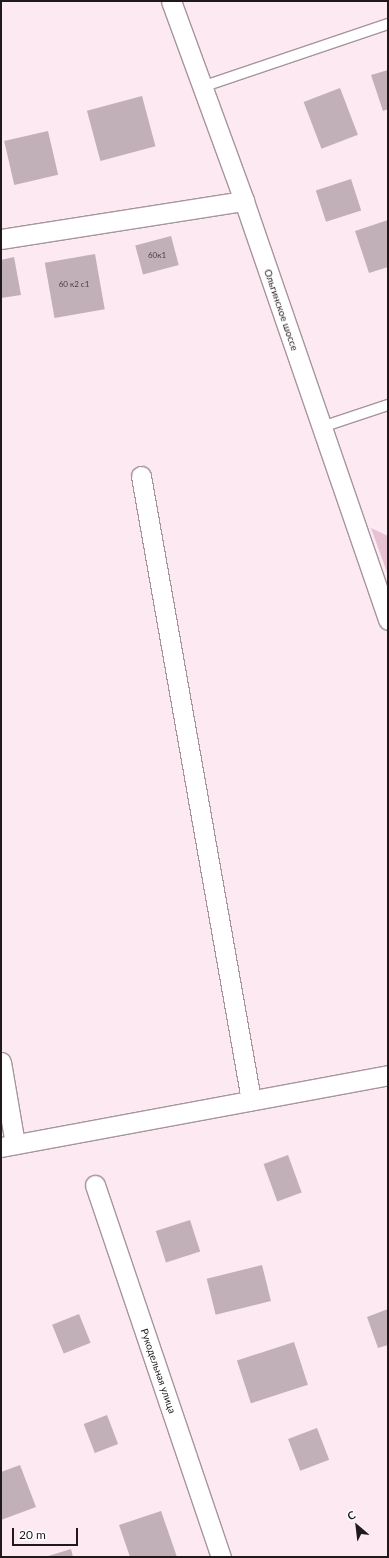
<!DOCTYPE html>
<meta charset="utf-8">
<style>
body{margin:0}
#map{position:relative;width:389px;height:1558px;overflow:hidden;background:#fce9f2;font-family:Lato,sans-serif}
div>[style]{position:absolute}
.green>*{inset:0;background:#e6c1d2}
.building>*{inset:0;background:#c2b0b8;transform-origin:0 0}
.roads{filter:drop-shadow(1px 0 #a7959d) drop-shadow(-1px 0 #a7959d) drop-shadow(0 1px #a7959d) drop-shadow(0 -1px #a7959d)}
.lane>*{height:10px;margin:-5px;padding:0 5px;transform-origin:5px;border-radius:5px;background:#fff}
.street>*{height:19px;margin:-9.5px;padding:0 9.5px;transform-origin:9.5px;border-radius:9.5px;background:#fff}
span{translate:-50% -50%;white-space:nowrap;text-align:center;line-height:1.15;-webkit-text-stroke:3px #fff;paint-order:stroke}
.number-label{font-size:8px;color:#483f43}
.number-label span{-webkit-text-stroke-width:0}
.street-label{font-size:10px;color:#1f191c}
.frame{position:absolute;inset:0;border:2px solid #1f191c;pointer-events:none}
.north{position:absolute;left:337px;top:1506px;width:40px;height:40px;-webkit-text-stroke:3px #fff;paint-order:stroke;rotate:332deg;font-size:11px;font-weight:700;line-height:16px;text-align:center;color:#1f191c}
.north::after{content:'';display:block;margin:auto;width:14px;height:18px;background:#1f191c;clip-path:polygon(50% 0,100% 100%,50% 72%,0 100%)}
.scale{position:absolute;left:12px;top:1528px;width:66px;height:18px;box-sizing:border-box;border:2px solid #1f191c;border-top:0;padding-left:5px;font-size:12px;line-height:14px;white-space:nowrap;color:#1f191c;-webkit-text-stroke:3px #fff;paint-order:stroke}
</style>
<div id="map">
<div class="green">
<div style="clip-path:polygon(371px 528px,388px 536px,388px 575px)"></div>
</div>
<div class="building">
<div style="clip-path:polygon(388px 70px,388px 109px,383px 111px,371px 75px)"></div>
<div style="left:340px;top:88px;width:50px;height:39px;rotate:69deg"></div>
<div style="left:142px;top:96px;width:52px;height:57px;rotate:75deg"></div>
<div style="left:48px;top:131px;width:45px;height:45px;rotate:77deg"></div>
<div style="left:351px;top:179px;width:33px;height:37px;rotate:72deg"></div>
<div style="clip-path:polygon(388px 220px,388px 267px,369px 273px,355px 231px)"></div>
<div style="left:171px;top:236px;width:30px;height:37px;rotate:75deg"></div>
<div style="left:95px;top:254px;width:56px;height:51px;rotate:80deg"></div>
<div style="clip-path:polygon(14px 257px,21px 295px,1px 298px,1px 260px)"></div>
<div style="left:288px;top:1155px;width:40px;height:26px;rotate:70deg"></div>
<div style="left:190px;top:1220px;width:33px;height:36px;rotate:72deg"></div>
<div style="left:262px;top:1265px;width:37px;height:57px;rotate:76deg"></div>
<div style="clip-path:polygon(388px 1309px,388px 1345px,378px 1348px,367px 1317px)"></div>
<div style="left:79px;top:1314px;width:31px;height:29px;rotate:68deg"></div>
<div style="left:294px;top:1342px;width:45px;height:60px;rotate:72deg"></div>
<div style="left:107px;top:1415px;width:31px;height:25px;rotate:69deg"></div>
<div style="left:317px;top:1428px;width:34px;height:31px;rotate:69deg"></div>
<div style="clip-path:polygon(20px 1465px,36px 1507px,1px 1520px,1px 1472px)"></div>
<div style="clip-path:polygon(161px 1511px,177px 1557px,130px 1557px,119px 1525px)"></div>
<div style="clip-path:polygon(71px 1549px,73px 1557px,45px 1557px)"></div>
</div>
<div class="roads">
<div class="lane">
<div style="left:202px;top:87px;width:196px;rotate:-18.7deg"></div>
<div style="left:322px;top:427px;width:70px;rotate:-18.4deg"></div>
</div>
<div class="street">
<div style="left:171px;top:1px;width:213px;rotate:69.9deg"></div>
<div style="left:244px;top:201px;width:443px;rotate:71deg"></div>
<div style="left:1px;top:239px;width:246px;rotate:-8.9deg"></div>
<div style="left:141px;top:476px;width:634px;rotate:80deg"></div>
<div style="left:1px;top:1062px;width:83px;rotate:80.3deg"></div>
<div style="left:1px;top:1147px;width:394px;rotate:-10.5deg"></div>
<div style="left:95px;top:1185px;width:393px;rotate:71.3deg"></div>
</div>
</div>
<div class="number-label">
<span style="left:157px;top:256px">60к1</span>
<span style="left:74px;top:285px">60 к2 с1</span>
</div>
<div class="street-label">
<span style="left:281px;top:310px;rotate:71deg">Ольгинское шоссе</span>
<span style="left:158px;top:1371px;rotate:71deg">Рукодельная улица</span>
</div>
<div class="frame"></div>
<div class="north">С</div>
<div class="scale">20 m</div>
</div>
